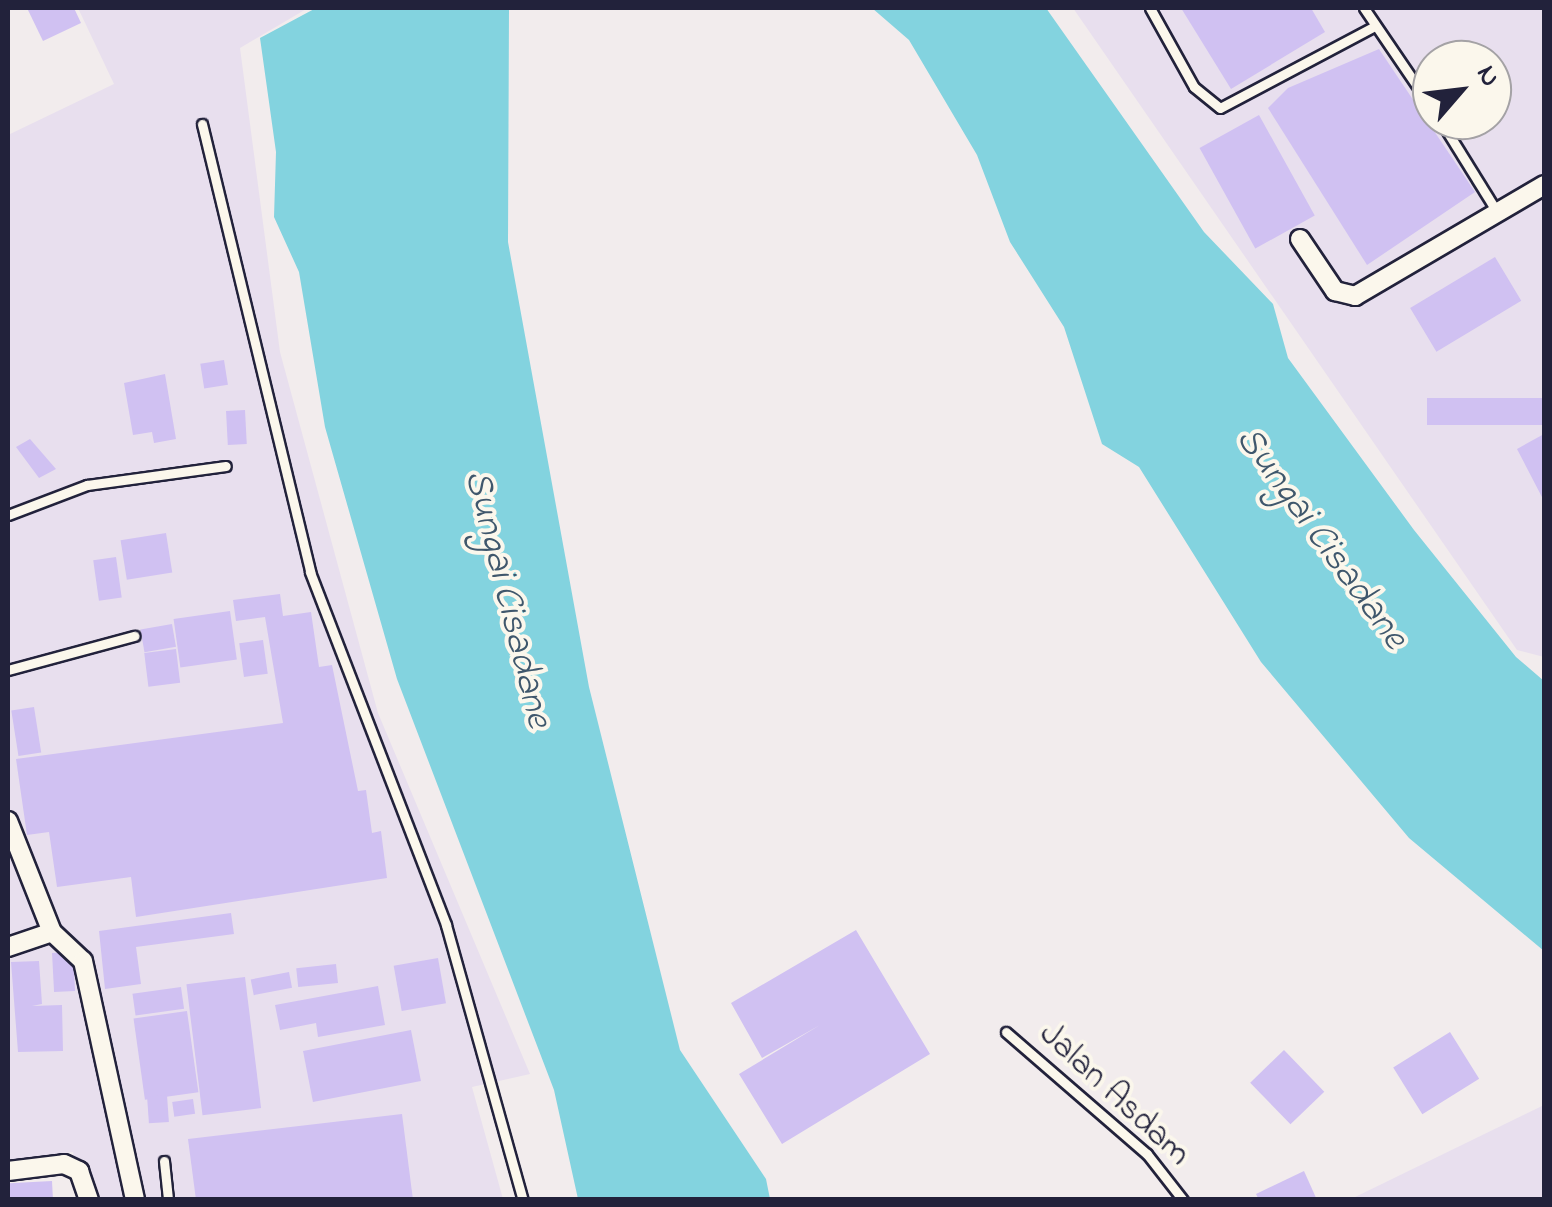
<!DOCTYPE html>
<style>
body{margin:0}
#map{position:relative;width:1552px;height:1207px;overflow:hidden;background:#f2eced;font-family:"Indie Flower",sans-serif}
div>[style]{position:absolute}
.built>*{inset:0;background:#e8dfee}
.water>*{inset:0;background:#83d3df}
.building>*{inset:0;background:#d0c1f2;transform-origin:0 0}
.roads{filter:drop-shadow(2px 0 #22223b) drop-shadow(-2px 0 #22223b) drop-shadow(0 2px #22223b) drop-shadow(0 -2px #22223b)}
.service>*{height:9px;margin:-4.5px;padding:0 4.5px;transform-origin:4.5px;border-radius:4.5px;background:#fbf7ec}
.minor>*{height:18px;margin:-9px;padding:0 9px;transform-origin:9px;border-radius:9px;background:#fbf7ec}
span{translate:-50% -50%;white-space:nowrap;text-align:center;line-height:1.15;-webkit-text-stroke:8px #fbf7ec;paint-order:stroke}
.street-label{font-size:35px;color:#22223b}
.water-label{font-size:38px;color:#3f576c;font-style:italic}
.frame{position:absolute;inset:0;border:10px solid #22223b;pointer-events:none}
.north{position:absolute;left:1412px;top:40px;width:100px;height:100px;box-sizing:border-box;background:#fbf7ec;border:2px solid #a4a2a5;border-radius:50%;rotate:62deg;font-size:28px;font-weight:700;line-height:40px;text-align:center;color:#22223b}
.north::after{content:'';display:block;margin:auto;width:35px;height:45px;background:#22223b;clip-path:polygon(50% 0,100% 100%,50% 72%,0 100%)}
</style>
<div id="map">
<div class="built">
<div style="clip-path:polygon(78px 8px,308px 8px,240px 48px,280px 352px,378px 713px,530px 1074px,472px 1087px,503px 1199px,80px 1199px,73px 1152px,8px 1160px,8px 135px,114px 84px)"></div>
<div style="clip-path:polygon(evenodd,1073px 8px,1544px 8px,1544px 657px,1517px 650px,1073px 8px,1432px 60px,1492px 60px,1492px 120px,1432px 120px,1432px 60px)"></div>
<div style="clip-path:polygon(1544px 1105px,1544px 1199px,1351px 1199px)"></div>
</div>
<div class="water">
<div style="clip-path:polygon(316px 8px,509px 8px,508px 242px,589px 687px,680px 1050px,766px 1179px,770px 1199px,578px 1199px,554px 1090px,397px 679px,325px 427px,299px 272px,274px 217px,276px 152px,260px 38px)"></div>
<div style="clip-path:polygon(872px 8px,1046px 8px,1204px 232px,1273px 304px,1288px 358px,1414px 530px,1516px 657px,1544px 681px,1544px 951px,1409px 838px,1261px 662px,1139px 467px,1102px 444px,1064px 327px,1010px 242px,977px 155px,909px 40px)"></div>
</div>
<div class="building">
<div style="clip-path:polygon(27px 8px,74px 8px,81px 23px,43px 41px)"></div>
<div style="clip-path:polygon(1181px 8px,1311px 8px,1325px 32px,1231px 89px)"></div>
<div style="clip-path:polygon(1379px 49px,1475px 192px,1367px 265px,1268px 108px,1288px 88px)"></div>
<div style="left:1259px;top:115px;width:115px;height:68px;rotate:61deg"></div>
<div style="left:1495px;top:257px;width:51px;height:99px;rotate:59deg"></div>
<div style="left:224px;top:360px;width:25px;height:24px;rotate:81deg"></div>
<div style="clip-path:polygon(165px 374px,176px 439px,154px 443px,152px 432px,133px 435px,124px 383px)"></div>
<div style="left:1544px;top:398px;width:27px;height:117px;rotate:90deg"></div>
<div style="left:245px;top:410px;width:34px;height:19px;rotate:87deg"></div>
<div style="clip-path:polygon(1544px 434px,1544px 501px,1517px 449px)"></div>
<div style="clip-path:polygon(30px 439px,56px 469px,39px 478px,16px 447px)"></div>
<div style="left:166px;top:533px;width:40px;height:46px;rotate:81deg"></div>
<div style="left:116px;top:557px;width:41px;height:23px;rotate:82deg"></div>
<div style="clip-path:polygon(280px 594px,283px 616px,311px 612px,319px 667px,332px 665px,358px 791px,366px 790px,372px 833px,381px 831px,387px 878px,136px 917px,131px 877px,57px 887px,49px 832px,27px 835px,16px 759px,283px 723px,265px 617px,236px 621px,233px 600px)"></div>
<div style="left:230px;top:611px;width:49px;height:57px;rotate:82deg"></div>
<div style="left:172px;top:624px;width:23px;height:32px;rotate:80deg"></div>
<div style="left:263px;top:640px;width:34px;height:24px;rotate:82deg"></div>
<div style="left:176px;top:649px;width:34px;height:32px;rotate:83deg"></div>
<div style="left:34px;top:707px;width:46px;height:23px;rotate:81deg"></div>
<div style="clip-path:polygon(231px 913px,234px 934px,136px 947px,141px 984px,105px 989px,99px 931px)"></div>
<div style="clip-path:polygon(856px 930px,930px 1054px,782px 1144px,739px 1074px,820px 1025px,762px 1058px,731px 1003px)"></div>
<div style="left:73px;top:952px;width:39px;height:21px;rotate:87deg"></div>
<div style="left:438px;top:958px;width:46px;height:45px;rotate:80deg"></div>
<div style="clip-path:polygon(39px 961px,42px 1004px,32px 1006px,62px 1005px,63px 1051px,18px 1052px,11px 962px)"></div>
<div style="left:336px;top:964px;width:19px;height:40px;rotate:84deg"></div>
<div style="left:289px;top:972px;width:16px;height:39px;rotate:79deg"></div>
<div style="left:245px;top:977px;width:132px;height:59px;rotate:83deg"></div>
<div style="clip-path:polygon(378px 986px,385px 1025px,318px 1037px,316px 1023px,280px 1030px,275px 1005px)"></div>
<div style="left:181px;top:987px;width:22px;height:49px;rotate:82deg"></div>
<div style="left:187px;top:1011px;width:82px;height:54px;rotate:82deg"></div>
<div style="left:411px;top:1030px;width:52px;height:110px;rotate:79deg"></div>
<div style="left:1450px;top:1032px;width:55px;height:67px;rotate:58deg"></div>
<div style="left:1284px;top:1050px;width:58px;height:47px;rotate:46deg"></div>
<div style="left:167px;top:1095px;width:27px;height:20px;rotate:86deg"></div>
<div style="left:193px;top:1099px;width:15px;height:21px;rotate:82deg"></div>
<div style="clip-path:polygon(402px 1114px,413px 1200px,196px 1200px,188px 1139px)"></div>
<div style="clip-path:polygon(1304px 1171px,1317px 1200px,1259px 1200px,1256px 1194px)"></div>
<div style="left:52px;top:1181px;width:19px;height:43px;rotate:87deg"></div>
</div>
<div class="roads">
<div class="service">
<div style="left:1150px;top:8px;width:90px;rotate:60.9deg"></div>
<div style="left:1194px;top:87px;width:33px;rotate:39deg"></div>
<div style="left:1220px;top:108px;width:175px;rotate:-27.9deg"></div>
<div style="left:1364px;top:8px;width:121px;rotate:55.8deg"></div>
<div style="left:1440px;top:120px;width:108px;rotate:58.2deg"></div>
<div style="left:202px;top:124px;width:461px;rotate:76.4deg"></div>
<div style="left:310px;top:572px;width:378px;rotate:68.9deg"></div>
<div style="left:446px;top:925px;width:286px;rotate:74.4deg"></div>
<div style="left:8px;top:515px;width:85px;rotate:-20.8deg"></div>
<div style="left:87px;top:485px;width:140px;rotate:-7.8deg"></div>
<div style="left:8px;top:670px;width:131px;rotate:-15.1deg"></div>
<div style="left:1006px;top:1032px;width:186px;rotate:40.9deg"></div>
<div style="left:1147px;top:1154px;width:58px;rotate:52deg"></div>
<div style="left:164px;top:1161px;width:39px;rotate:84deg"></div>
</div>
<div class="minor">
<div style="left:1300px;top:239px;width:63px;rotate:56.1deg"></div>
<div style="left:1335px;top:291px;width:21px;rotate:14deg"></div>
<div style="left:1355px;top:296px;width:219px;rotate:-30.4deg"></div>
<div style="left:8px;top:821px;width:119px;rotate:68.4deg"></div>
<div style="left:8px;top:947px;width:46px;rotate:-18.8deg"></div>
<div style="left:52px;top:932px;width:42px;rotate:43.1deg"></div>
<div style="left:83px;top:961px;width:245px;rotate:77.7deg"></div>
<div style="left:8px;top:1171px;width:56px;rotate:-7.1deg"></div>
<div style="left:64px;top:1164px;width:17px;rotate:25deg"></div>
<div style="left:79px;top:1171px;width:31px;rotate:71deg"></div>
</div>
</div>
<div class="street-label">
<span style="left:1114px;top:1095px;rotate:43deg">Jalan Asdam</span>
</div>
<div class="water-label">
<span style="left:1320px;top:539px;rotate:54deg">Sungai Cisadane</span>
<span style="left:506px;top:599px;rotate:76deg">Sungai Cisadane</span>
</div>
<div class="frame"></div>
<div class="north">N</div>
</div>
